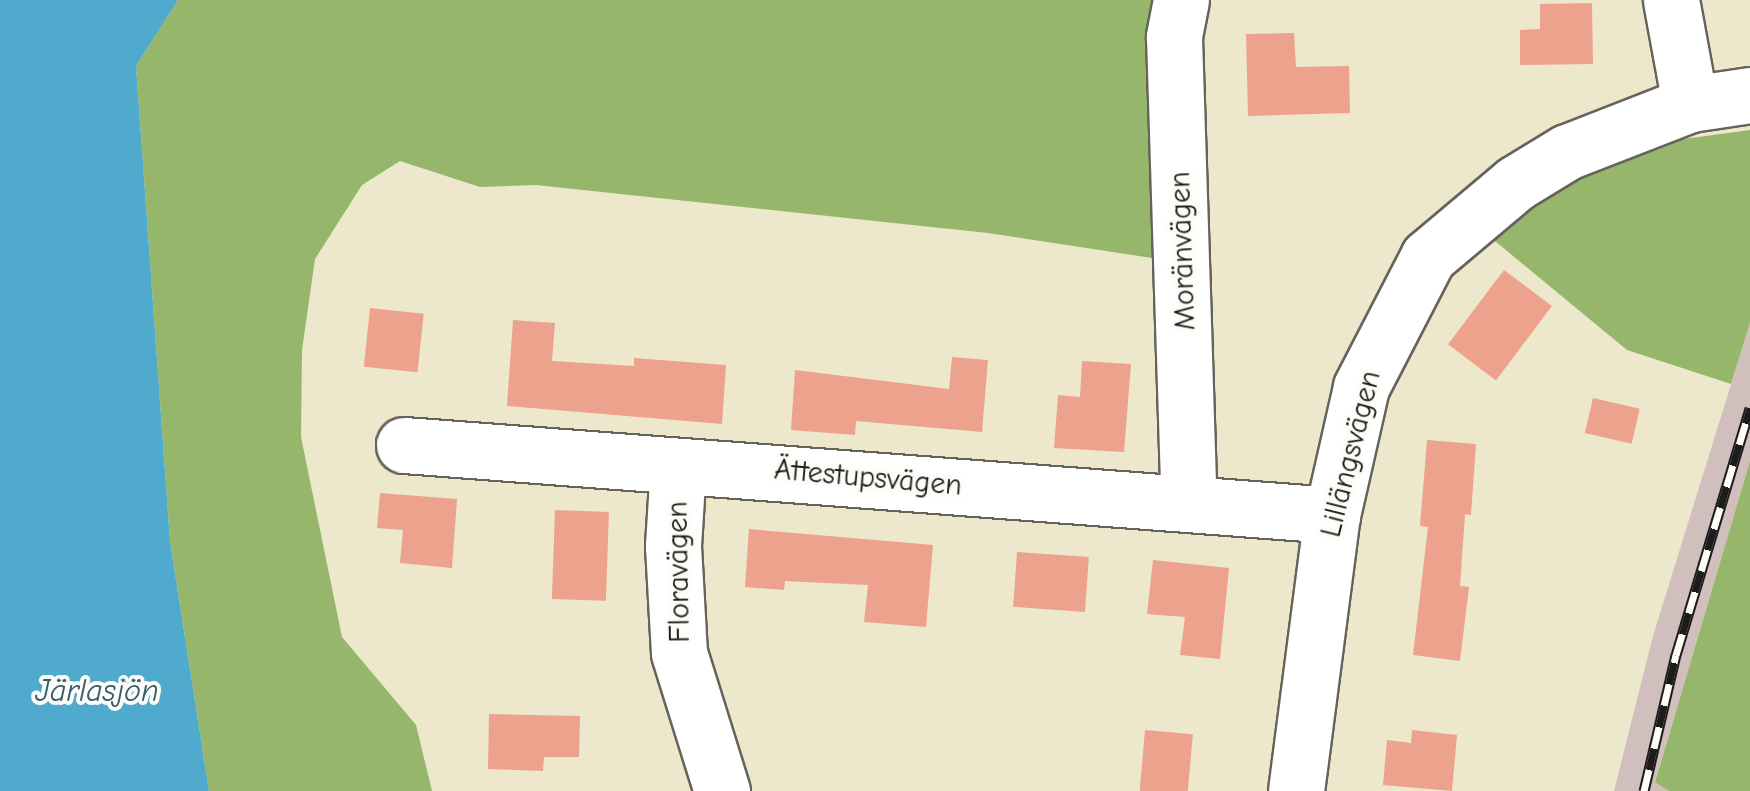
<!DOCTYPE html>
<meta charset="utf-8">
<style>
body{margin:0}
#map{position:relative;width:1750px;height:791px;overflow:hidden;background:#ede7cc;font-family:"Comic Neue",sans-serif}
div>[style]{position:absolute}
.industrial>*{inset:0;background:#d1bfbd}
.forest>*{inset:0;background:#96b76b}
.water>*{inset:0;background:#4faacd}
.building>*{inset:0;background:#eda28e;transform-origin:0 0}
.roads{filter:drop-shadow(2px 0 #65635a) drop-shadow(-2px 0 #65635a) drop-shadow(0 2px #65635a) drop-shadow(0 -2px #65635a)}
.minor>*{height:55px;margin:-27.5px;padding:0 27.5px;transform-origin:27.5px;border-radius:27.5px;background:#fff}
.rail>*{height:11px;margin-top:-5.5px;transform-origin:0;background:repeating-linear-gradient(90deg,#fdfcf7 0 22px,#1c1c1c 0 44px);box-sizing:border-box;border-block:2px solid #1c1c1c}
span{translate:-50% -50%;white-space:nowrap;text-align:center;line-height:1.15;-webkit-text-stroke:8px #fdfcf7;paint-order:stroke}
.street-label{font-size:30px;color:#1c1c1c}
.water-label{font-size:32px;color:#335c6c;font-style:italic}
</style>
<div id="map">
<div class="industrial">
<div style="clip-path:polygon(1750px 323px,1750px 461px,1655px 781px,1669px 791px,1614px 791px,1653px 636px)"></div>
</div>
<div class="forest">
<div style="clip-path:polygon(178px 0,1160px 0,1152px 258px,988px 233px,536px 185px,480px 187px,400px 161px,362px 185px,315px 259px,302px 350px,301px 437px,342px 637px,416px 725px,432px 791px,209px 791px,170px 541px,136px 66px)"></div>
<div style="clip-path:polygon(1750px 130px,1750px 323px,1731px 384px,1627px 350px,1484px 232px,1562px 183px,1654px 143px)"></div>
<div style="clip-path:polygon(1750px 461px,1750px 791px,1669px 791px,1655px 782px)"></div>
</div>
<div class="water">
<div style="clip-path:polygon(0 0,178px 0,136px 66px,170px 541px,209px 791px,0 791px)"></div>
</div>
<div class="building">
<div style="clip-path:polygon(1592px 3px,1593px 64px,1520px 65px,1520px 30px,1540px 29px,1540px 4px)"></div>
<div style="clip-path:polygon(1294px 33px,1296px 67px,1349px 66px,1350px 113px,1248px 116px,1246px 34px)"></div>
<div style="left:1504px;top:270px;width:60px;height:93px;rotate:37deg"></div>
<div style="left:370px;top:308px;width:54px;height:59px;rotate:6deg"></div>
<div style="clip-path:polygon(513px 320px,555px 323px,552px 361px,634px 366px,634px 358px,726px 365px,722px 424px,507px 406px)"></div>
<div style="clip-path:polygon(952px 357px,988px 360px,982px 432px,856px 421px,855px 435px,791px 430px,795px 370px,949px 389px)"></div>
<div style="clip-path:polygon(1082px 361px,1131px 364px,1124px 452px,1054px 448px,1058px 395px,1080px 397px)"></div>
<div style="left:1593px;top:398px;width:48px;height:36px;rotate:13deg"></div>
<div style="clip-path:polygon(1427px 440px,1476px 444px,1471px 515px,1465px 514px,1460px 586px,1469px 587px,1460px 661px,1413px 655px,1428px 527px,1420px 526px)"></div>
<div style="clip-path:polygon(380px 493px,457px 499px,452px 568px,400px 563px,403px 530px,377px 528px)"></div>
<div style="left:555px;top:510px;width:54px;height:89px;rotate:2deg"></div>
<div style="clip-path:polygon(749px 529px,933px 545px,926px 627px,864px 622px,868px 585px,785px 581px,784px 590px,745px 587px)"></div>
<div style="left:1017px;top:552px;width:72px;height:55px;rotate:4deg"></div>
<div style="clip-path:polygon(1153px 560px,1229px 568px,1220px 659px,1180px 655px,1185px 617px,1147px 614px)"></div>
<div style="clip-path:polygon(489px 714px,580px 716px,579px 757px,544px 757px,543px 771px,488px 769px)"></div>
<div style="left:1145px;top:730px;width:48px;height:61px;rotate:5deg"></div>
<div style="clip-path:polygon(1412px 730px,1457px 735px,1452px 791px,1383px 785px,1387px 740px,1411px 743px)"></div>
</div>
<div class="roads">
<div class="minor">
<div style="left:1181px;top:0;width:38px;rotate:101deg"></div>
<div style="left:1174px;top:37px;width:466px;rotate:88.2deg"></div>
<div style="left:1671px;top:0;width:106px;rotate:79.6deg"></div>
<div style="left:404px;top:445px;width:931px;rotate:4.31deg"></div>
<div style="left:678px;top:466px;width:80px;rotate:93.6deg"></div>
<div style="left:673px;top:546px;width:107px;rotate:86.8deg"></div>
<div style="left:679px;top:653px;width:145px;rotate:72.7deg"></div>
<div style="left:1296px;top:791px;width:278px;rotate:-82.6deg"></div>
<div style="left:1332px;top:515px;width:131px;rotate:-77.2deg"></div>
<div style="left:1361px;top:387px;width:146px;rotate:-62.7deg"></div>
<div style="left:1428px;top:257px;width:115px;rotate:-40.1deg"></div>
<div style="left:1516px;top:183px;width:60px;rotate:-31.3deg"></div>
<div style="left:1567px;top:152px;width:132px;rotate:-21.3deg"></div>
<div style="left:1690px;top:104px;width:61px;rotate:-8.5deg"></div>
</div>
</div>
<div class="rail">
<div style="left:1644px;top:791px;width:140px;rotate:-76.8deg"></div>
<div style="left:1676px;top:655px;width:258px;rotate:-73.3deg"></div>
</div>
<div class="street-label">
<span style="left:1183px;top:251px;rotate:-92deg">Moränvägen</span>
<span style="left:1351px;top:454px;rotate:-76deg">Lillängsvägen</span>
<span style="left:868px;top:478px;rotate:5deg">Ättestupsvägen</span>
<span style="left:679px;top:572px;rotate:-91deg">Floravägen</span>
</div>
<div class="water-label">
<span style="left:97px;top:691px">Järlasjön</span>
</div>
</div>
